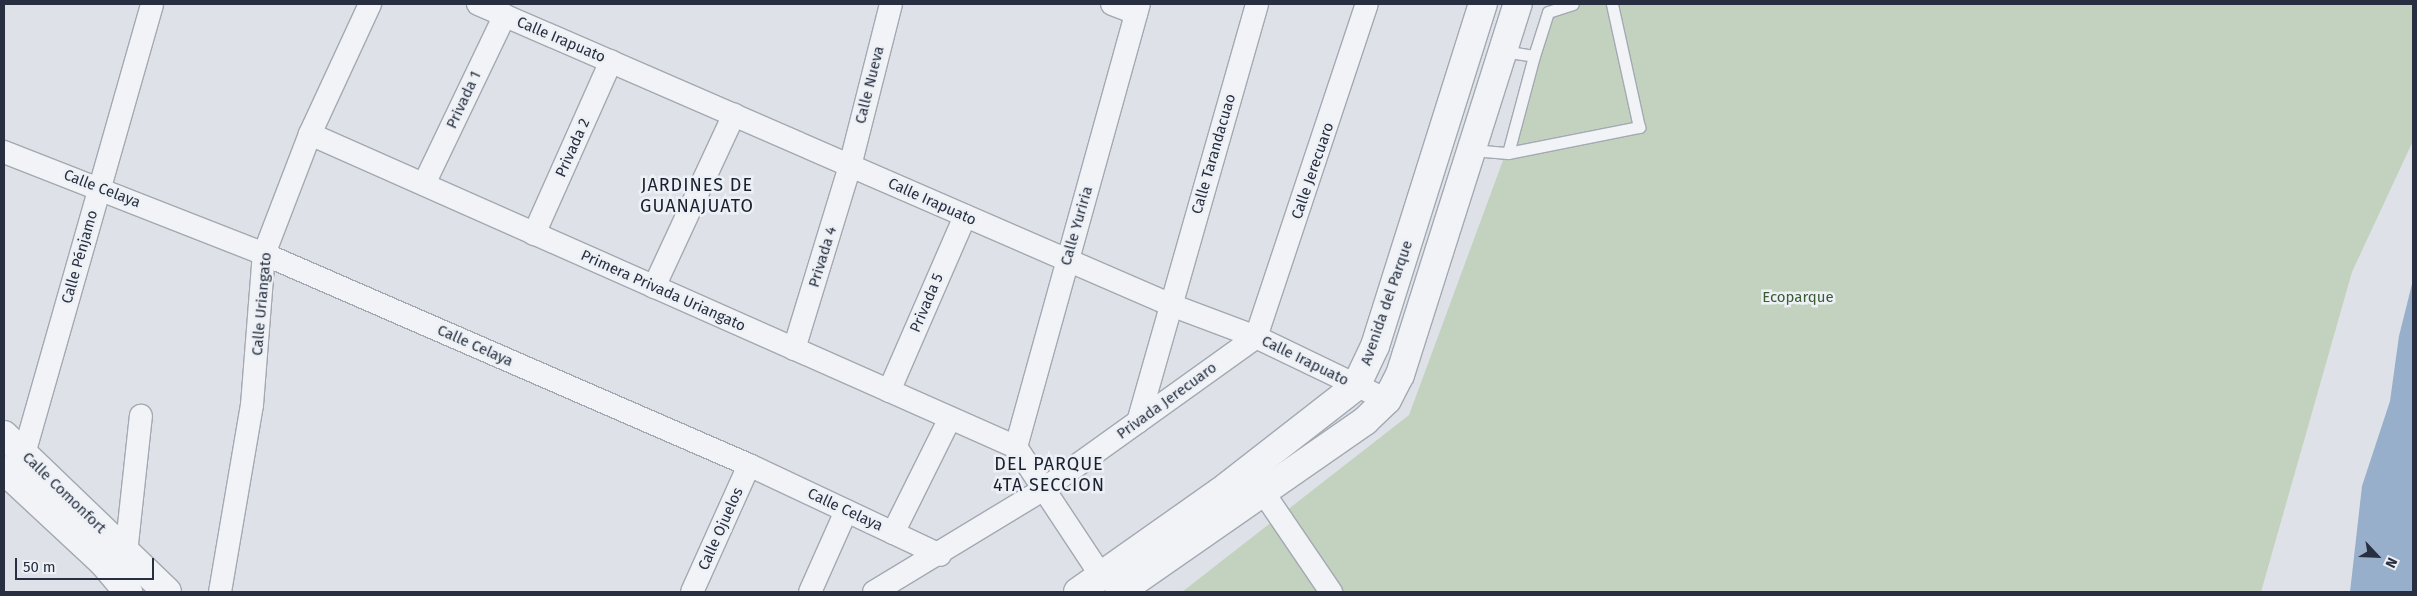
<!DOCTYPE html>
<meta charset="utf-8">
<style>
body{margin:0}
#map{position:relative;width:2417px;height:596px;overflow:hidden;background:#dee2e8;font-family:"Fira Sans",sans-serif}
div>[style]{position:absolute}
.green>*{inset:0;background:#c3d2bf}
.water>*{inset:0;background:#97afca}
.roads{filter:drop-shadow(1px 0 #a3a9b2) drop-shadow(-1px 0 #a3a9b2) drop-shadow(0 1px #a3a9b2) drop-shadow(0 -1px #a3a9b2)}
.service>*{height:11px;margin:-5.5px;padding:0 5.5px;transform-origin:5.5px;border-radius:5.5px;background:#f1f3f6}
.minor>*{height:22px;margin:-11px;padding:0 11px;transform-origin:11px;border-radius:11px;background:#f1f3f6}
.tertiary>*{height:28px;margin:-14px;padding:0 14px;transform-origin:14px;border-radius:14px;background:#f1f3f6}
span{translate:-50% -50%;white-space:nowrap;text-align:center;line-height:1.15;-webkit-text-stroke:5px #edf1f6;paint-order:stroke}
.street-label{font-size:15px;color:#272f40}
.park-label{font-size:15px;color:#3a5c33}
.quarter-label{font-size:18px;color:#192030;letter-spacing:1px}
.frame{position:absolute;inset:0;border:5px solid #272f40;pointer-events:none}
.north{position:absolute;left:2352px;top:531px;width:50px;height:50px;-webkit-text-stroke:4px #edf1f6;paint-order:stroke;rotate:115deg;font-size:14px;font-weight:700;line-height:20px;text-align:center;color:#272f40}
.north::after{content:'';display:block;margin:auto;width:18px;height:22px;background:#272f40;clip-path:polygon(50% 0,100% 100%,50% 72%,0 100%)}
.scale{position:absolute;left:15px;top:558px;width:139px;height:22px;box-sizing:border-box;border:2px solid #272f40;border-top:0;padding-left:6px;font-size:15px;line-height:18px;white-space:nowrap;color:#272f40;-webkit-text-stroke:4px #edf1f6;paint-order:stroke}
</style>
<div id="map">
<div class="green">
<div style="clip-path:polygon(1553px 4px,2413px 4px,2413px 141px,2352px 272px,2261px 592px,1182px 592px,1409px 415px,1519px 117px)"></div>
</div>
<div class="water">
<div style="clip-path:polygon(2413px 280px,2413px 592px,2350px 592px,2362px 486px,2390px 401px,2399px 336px)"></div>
</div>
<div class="roads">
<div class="service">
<div style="left:1503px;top:51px;width:31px;rotate:9deg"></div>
<div style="left:1534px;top:56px;width:46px;rotate:-72.3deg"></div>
<div style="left:1548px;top:12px;width:26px;rotate:-18deg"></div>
<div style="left:1472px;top:150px;width:36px;rotate:5deg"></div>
<div style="left:1508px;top:153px;width:134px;rotate:-11.2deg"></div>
<div style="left:1639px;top:127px;width:126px;rotate:-102.4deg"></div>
<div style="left:1508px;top:153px;width:100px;rotate:-75deg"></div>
</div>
<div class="minor">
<div style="left:478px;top:4px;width:756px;rotate:23.48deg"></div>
<div style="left:1171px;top:305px;width:91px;rotate:20.6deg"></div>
<div style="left:1256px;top:337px;width:145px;rotate:25.7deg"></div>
<div style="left:1112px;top:4px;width:26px;rotate:21deg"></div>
<div style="left:310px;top:134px;width:772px;rotate:23.91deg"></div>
<div style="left:4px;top:152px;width:279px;rotate:21.4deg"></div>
<div style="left:264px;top:254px;width:529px;rotate:23.51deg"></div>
<div style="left:749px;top:465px;width:211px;rotate:25.2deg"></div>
<div style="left:424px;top:184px;width:187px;rotate:-64.4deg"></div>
<div style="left:534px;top:234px;width:189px;rotate:-66deg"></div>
<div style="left:654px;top:287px;width:190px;rotate:-65.1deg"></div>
<div style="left:794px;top:349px;width:191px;rotate:-73deg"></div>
<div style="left:850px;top:166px;width:167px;rotate:-75.8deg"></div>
<div style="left:889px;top:391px;width:191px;rotate:-66.5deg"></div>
<div style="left:1138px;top:422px;width:435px;rotate:-74.1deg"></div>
<div style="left:1016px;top:447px;width:460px;rotate:-74.5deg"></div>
<div style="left:1016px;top:447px;width:156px;rotate:56.5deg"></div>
<div style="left:20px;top:468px;width:482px;rotate:-74.1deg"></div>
<div style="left:1263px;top:492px;width:121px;rotate:55.8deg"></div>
<div style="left:893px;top:533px;width:128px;rotate:-63.6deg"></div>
<div style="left:126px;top:553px;width:138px;rotate:-83.8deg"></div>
<div style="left:220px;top:592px;width:190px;rotate:-80.3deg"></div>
<div style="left:252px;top:405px;width:151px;rotate:-85.5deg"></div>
<div style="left:264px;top:254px;width:129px;rotate:-69deg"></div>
<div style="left:310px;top:134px;width:143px;rotate:-65.2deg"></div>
<div style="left:692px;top:592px;width:139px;rotate:-65.8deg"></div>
<div style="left:810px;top:592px;width:89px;rotate:-66deg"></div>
<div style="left:874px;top:592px;width:199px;rotate:-31.2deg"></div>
<div style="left:1044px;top:489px;width:261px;rotate:-35.6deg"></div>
<div style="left:1256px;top:337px;width:351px;rotate:-71.6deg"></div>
</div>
<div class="tertiary">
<div style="left:4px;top:435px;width:226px;rotate:43.9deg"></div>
<div style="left:4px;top:470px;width:135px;rotate:42.9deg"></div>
<div style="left:103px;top:562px;width:39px;rotate:50deg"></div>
<div style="left:1078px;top:592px;width:174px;rotate:-35.2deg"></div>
<div style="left:1220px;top:492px;width:172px;rotate:-37.9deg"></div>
<div style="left:1356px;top:386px;width:44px;rotate:-64.6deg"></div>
<div style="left:1375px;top:346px;width:359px;rotate:-72.5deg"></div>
<div style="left:1119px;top:592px;width:300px;rotate:-34.8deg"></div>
<div style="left:1365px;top:421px;width:30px;rotate:-44deg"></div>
<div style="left:1387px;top:400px;width:28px;rotate:-63deg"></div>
<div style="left:1400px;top:375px;width:389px;rotate:-72.4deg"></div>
</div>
</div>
<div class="street-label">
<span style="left:561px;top:40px;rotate:23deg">Calle Irapuato</span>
<span style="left:870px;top:85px;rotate:-76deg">Calle Nueva</span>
<span style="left:464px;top:100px;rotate:-65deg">Privada 1</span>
<span style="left:573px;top:148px;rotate:-66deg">Privada 2</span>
<span style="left:1214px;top:154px;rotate:-74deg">Calle Tarandacuao</span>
<span style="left:1313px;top:171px;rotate:-71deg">Calle Jerecuaro</span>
<span style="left:102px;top:189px;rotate:21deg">Calle Celaya</span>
<span style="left:932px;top:202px;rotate:24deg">Calle Irapuato</span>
<span style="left:1077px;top:226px;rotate:-74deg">Calle Yuriria</span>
<span style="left:80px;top:257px;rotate:-74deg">Calle Pénjamo</span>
<span style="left:823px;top:257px;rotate:-73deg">Privada 4</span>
<span style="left:663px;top:291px;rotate:24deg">Primera Privada Uriangato</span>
<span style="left:927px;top:303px;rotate:-67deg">Privada 5</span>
<span style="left:1387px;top:303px;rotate:-71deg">Avenida del Parque</span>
<span style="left:262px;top:304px;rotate:-85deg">Calle Uriangato</span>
<span style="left:475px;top:346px;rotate:24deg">Calle Celaya</span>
<span style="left:1305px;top:361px;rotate:26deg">Calle Irapuato</span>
<span style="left:1167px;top:401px;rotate:-36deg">Privada Jerecuaro</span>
<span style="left:64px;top:493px;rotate:44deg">Calle Comonfort</span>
<span style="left:845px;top:510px;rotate:25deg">Calle Celaya</span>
<span style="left:721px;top:529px;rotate:-66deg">Calle Ojuelos</span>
</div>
<div class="park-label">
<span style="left:1798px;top:298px">Ecoparque</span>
</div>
<div class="quarter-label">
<span style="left:697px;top:196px">JARDINES DE<br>GUANAJUATO</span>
<span style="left:1049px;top:475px">DEL PARQUE<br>4TA SECCION</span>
</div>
<div class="frame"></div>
<div class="north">N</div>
<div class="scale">50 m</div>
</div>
